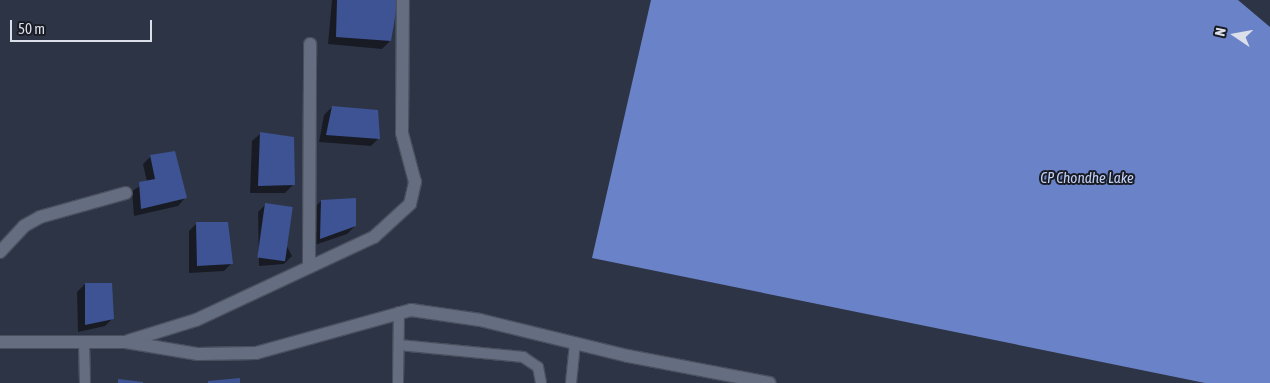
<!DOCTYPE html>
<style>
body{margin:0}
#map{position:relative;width:1270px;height:383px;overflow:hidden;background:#2d3445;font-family:"Asap Condensed",sans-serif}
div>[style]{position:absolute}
.water>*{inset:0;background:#6a83c8}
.shadow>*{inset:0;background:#0007}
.building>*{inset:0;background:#3d5393;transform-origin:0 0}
.roads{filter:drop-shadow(1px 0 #494f5d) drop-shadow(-1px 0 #494f5d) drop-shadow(0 1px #494f5d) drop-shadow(0 -1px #494f5d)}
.lane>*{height:10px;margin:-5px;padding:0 5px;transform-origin:5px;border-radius:5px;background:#656d80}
.street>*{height:12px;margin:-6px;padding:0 6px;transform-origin:6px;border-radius:6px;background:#656d80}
span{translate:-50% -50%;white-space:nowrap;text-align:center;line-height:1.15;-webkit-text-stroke:4px #191c24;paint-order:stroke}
.water-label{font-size:15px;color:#c1d1f6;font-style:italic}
.north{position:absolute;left:1210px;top:10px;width:50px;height:50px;-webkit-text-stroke:4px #191c24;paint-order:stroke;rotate:282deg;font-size:14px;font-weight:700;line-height:20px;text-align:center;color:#dbdfea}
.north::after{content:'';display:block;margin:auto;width:18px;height:22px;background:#dbdfea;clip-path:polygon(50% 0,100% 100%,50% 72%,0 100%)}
.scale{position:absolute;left:10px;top:20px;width:142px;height:22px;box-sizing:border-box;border:2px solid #dbdfea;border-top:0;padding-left:6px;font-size:15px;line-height:18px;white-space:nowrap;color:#dbdfea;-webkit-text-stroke:4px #191c24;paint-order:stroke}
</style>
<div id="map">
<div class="water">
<div style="clip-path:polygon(651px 0,1238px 0,1270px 27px,1270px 383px,1205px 383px,592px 258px)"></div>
</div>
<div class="shadow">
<div style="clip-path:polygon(332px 0,397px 0,390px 41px,382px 49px,328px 44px)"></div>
<div style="clip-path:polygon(332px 107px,378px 139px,371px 146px,319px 142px,324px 115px)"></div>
<div style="clip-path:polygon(260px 134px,293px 185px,285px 193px,250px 193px,252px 141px)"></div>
<div style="clip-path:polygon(151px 156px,185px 198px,178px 206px,134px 216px,132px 191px,147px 182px,143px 164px)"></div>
<div style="clip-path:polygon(321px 201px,355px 226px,347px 234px,312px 246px,313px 209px)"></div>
<div style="clip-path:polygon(265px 205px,292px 256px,284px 264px,259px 266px,258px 212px)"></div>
<div style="clip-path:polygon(197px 223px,232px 263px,224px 271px,189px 273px,189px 231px)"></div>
<div style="clip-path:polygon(85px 284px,113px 318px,105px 326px,78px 332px,77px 292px)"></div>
</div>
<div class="building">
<div style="clip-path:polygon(337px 0,398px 0,391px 41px,336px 37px)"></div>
<div style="clip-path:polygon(332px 106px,378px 110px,380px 139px,326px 135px)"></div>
<div style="clip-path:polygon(260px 132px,294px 137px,295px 185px,258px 186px)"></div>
<div style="clip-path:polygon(175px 151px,187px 198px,141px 209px,139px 182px,155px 179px,150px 155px)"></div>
<div style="clip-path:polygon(356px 198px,356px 226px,320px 239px,321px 200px)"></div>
<div style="left:265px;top:203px;width:28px;height:55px;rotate:8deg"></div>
<div style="clip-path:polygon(196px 222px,228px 222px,233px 264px,197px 266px)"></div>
<div style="clip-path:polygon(85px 283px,112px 283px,114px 319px,85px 325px)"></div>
<div style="clip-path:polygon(240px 378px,240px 383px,208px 383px,208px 381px)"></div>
<div style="clip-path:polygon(118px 379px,143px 382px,143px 383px,118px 383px)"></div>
</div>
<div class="roads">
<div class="lane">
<div style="left:84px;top:342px;width:41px;rotate:88.6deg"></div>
<div style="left:399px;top:345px;width:125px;rotate:5.5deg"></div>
<div style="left:523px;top:357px;width:18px;rotate:34deg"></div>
<div style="left:538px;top:367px;width:16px;rotate:79deg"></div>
<div style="left:398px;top:383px;width:71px;rotate:-89.2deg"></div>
<div style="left:571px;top:383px;width:40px;rotate:-84.3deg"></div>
</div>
<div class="street">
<div style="left:0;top:252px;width:35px;rotate:-47deg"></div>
<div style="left:24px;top:226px;width:18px;rotate:-29deg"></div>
<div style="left:40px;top:217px;width:89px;rotate:-15.6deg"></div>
<div style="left:309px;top:264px;width:220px;rotate:-89.7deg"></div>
<div style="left:128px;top:341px;width:71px;rotate:-17.2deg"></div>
<div style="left:196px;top:320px;width:196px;rotate:-25deg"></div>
<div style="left:374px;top:237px;width:49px;rotate:-42.5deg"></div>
<div style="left:410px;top:204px;width:23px;rotate:-77deg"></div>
<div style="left:415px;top:182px;width:51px;rotate:-104.9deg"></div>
<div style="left:402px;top:133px;width:133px;rotate:-89.6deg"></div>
<div style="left:0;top:342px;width:126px"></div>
<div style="left:126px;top:342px;width:73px;rotate:9.5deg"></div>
<div style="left:198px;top:354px;width:58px;rotate:-1deg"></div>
<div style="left:256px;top:353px;width:161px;rotate:-15.5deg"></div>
<div style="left:411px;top:310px;width:70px;rotate:8.2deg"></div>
<div style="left:480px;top:320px;width:152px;rotate:13.7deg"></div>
<div style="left:628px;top:356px;width:144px;rotate:10.8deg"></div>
</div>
</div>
<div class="water-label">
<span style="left:1087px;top:178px">CP Chondhe Lake</span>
</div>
<div class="north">N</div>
<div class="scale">50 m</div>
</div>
